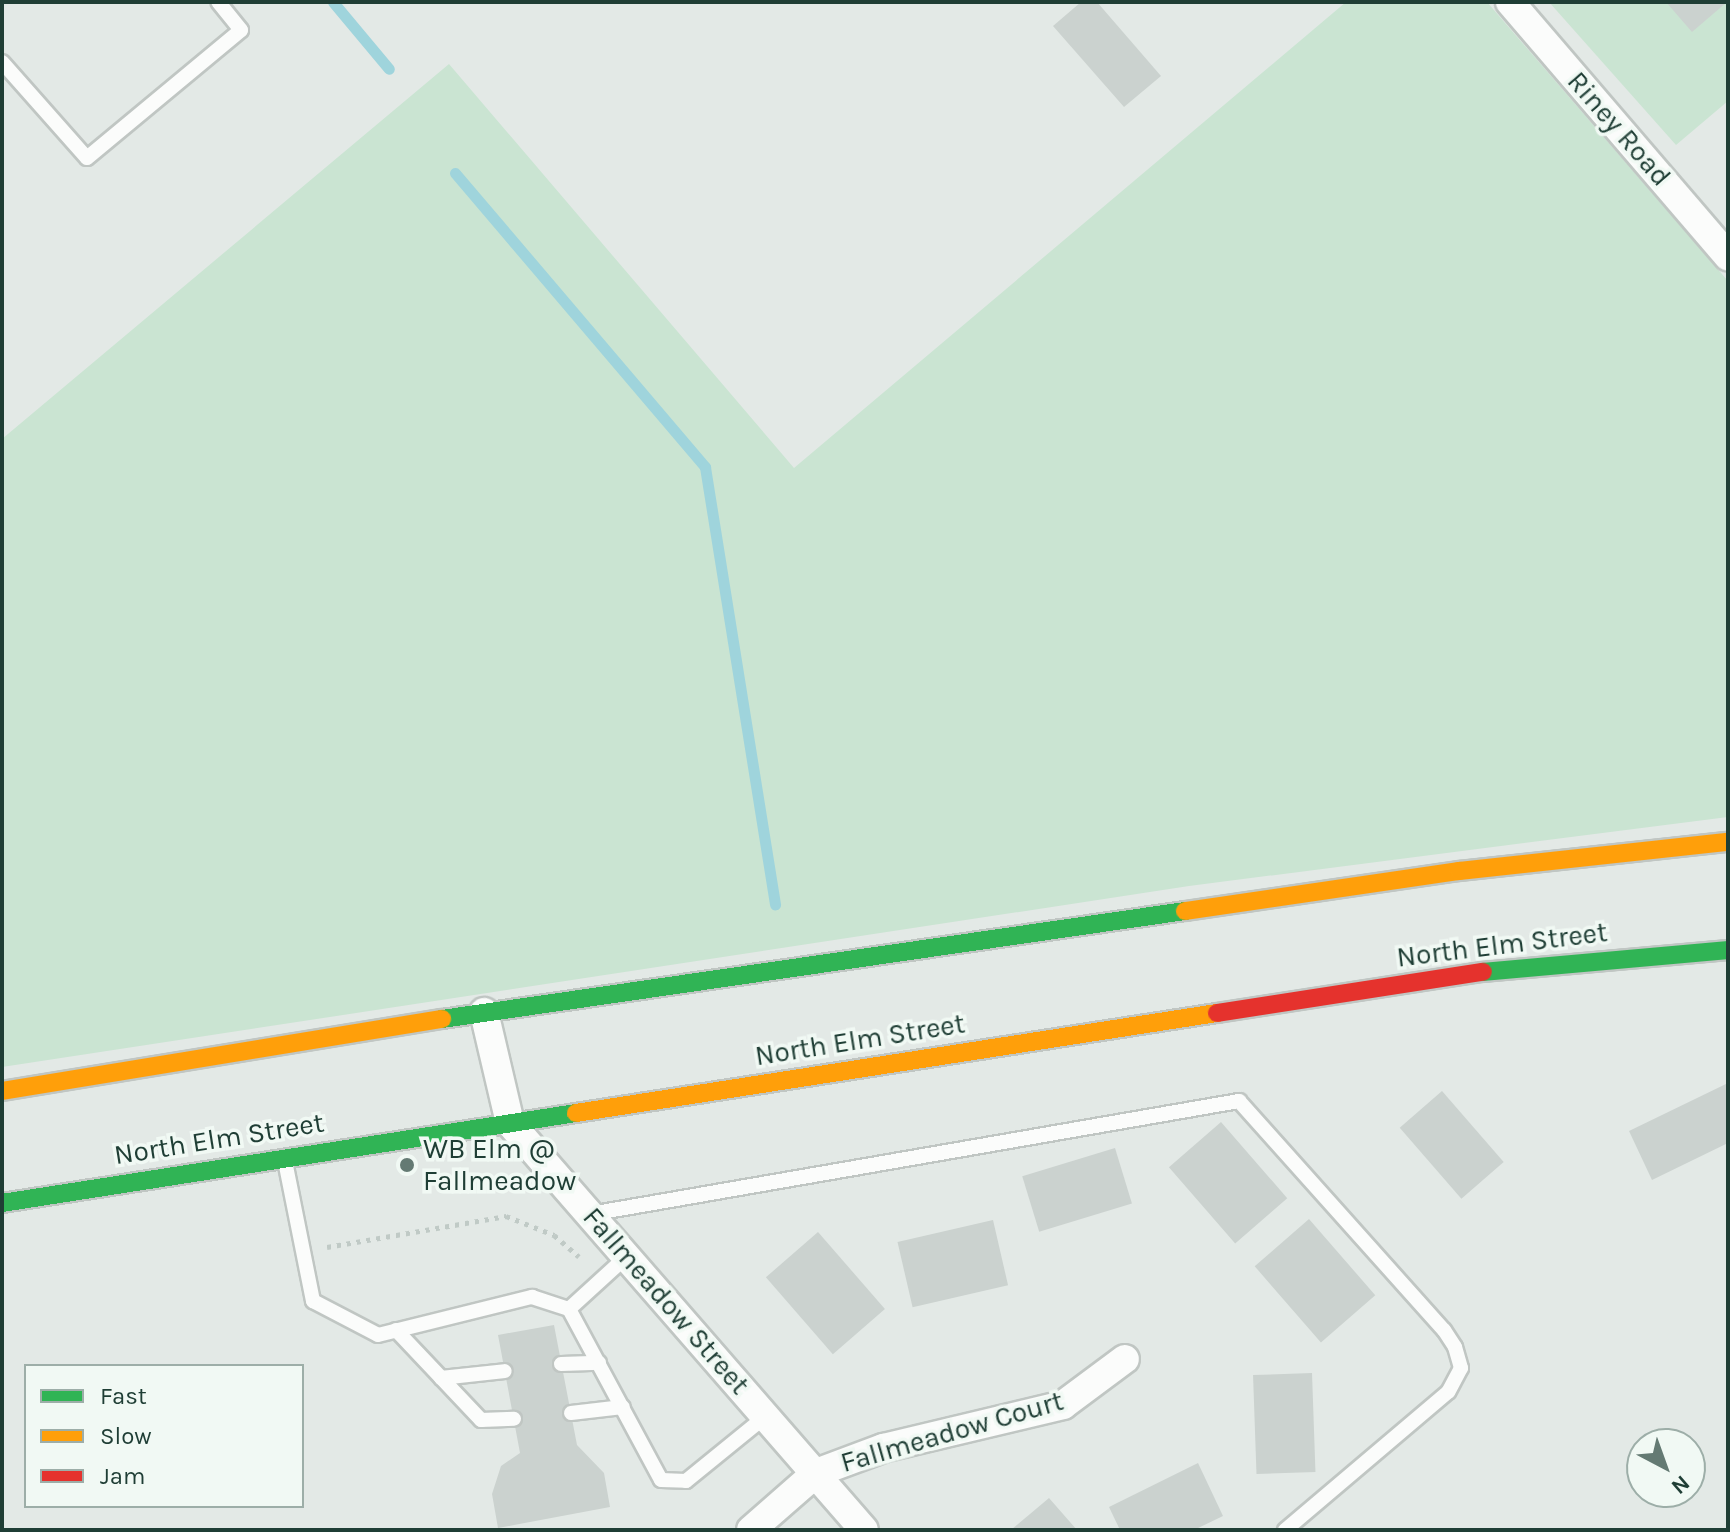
<!DOCTYPE html>
<style>
body{margin:0}
#map{position:relative;width:1730px;height:1532px;overflow:hidden;background:#e3e9e6;font-family:Karla,sans-serif}
div>[style]{position:absolute}
.green>*{inset:0;background:#cae4d2}
.stream>*{height:11px;margin:-5.5px;padding:0 5.5px;transform-origin:5.5px;border-radius:5.5px;background:#9fd4dc}
.building>*{inset:0;background:#cbd2cf;transform-origin:0 0}
.path>*{height:5px;margin-top:-2.5px;transform-origin:0;background:repeating-linear-gradient(90deg,#c0cac6 0 4px,transparent 0 10px)}
.roads{filter:drop-shadow(2px 0 #c0c6c3) drop-shadow(-2px 0 #c0c6c3) drop-shadow(0 2px #c0c6c3) drop-shadow(0 -2px #c0c6c3)}
.lane>*{height:14px;margin:-7px;padding:0 7px;transform-origin:7px;border-radius:7px;background:#fbfcfb}
.street>*{height:28px;margin:-14px;padding:0 14px;transform-origin:14px;border-radius:14px;background:#fbfcfb}
.fast>*{height:18px;margin:-9px;padding:0 9px;transform-origin:9px;border-radius:9px;background:#30b455}
.slow>*{height:18px;margin:-9px;padding:0 9px;transform-origin:9px;border-radius:9px;background:#ff9f0a}
.jam>*{height:18px;margin:-9px;padding:0 9px;transform-origin:9px;border-radius:9px;background:#e5322d}
.dots>*{width:22px;height:22px;translate:-50% -50%;box-sizing:border-box;border:4px solid #f1f9f4;border-radius:50%}
span{translate:-50% -50%;white-space:nowrap;text-align:center;line-height:1.15;-webkit-text-stroke:7px #f1f9f4;paint-order:stroke}
.street-label{font-size:28px;color:#1f3e35}
.poi-label{font-size:28px;color:#1f3e35}
.left{translate:0 -50%;text-align:left}
.frame{position:absolute;inset:0;border:4px solid #1f3e35;pointer-events:none}
.legend{position:absolute;left:24px;top:1364px;width:280px;height:144px;box-sizing:border-box;background:#f1f9f4;border:2px solid #9daea8;margin:0;padding:10px 14px;list-style:none;font-size:24px;color:#1f3e35}
.legend li{display:flex;align-items:center;gap:16px;height:40px}
.legend b{width:40px;border:2px solid #9daea8}
.north{position:absolute;left:1626px;top:1428px;width:80px;height:80px;box-sizing:border-box;background:#f1f9f4;border:2px solid #9daea8;border-radius:50%;rotate:139deg;font-size:22px;font-weight:700;line-height:32px;text-align:center;color:#1f3e35}
.north::after{content:'';display:block;margin:auto;width:28px;height:36px;background:#647a73;clip-path:polygon(50% 0,100% 100%,50% 72%,0 100%)}
</style>
<div id="map">
<div class="green">
<div style="clip-path:polygon(1346px 2px,1487px 2px,1728px 281px,1728px 817px,1189px 886px,2px 1067px,2px 439px,449px 64px,794px 468px)"></div>
<div style="clip-path:polygon(1549px 2px,1728px 2px,1728px 101px,1676px 145px)"></div>
</div>
<div class="stream">
<div style="left:333px;top:2px;width:87px;rotate:50.1deg"></div>
<div style="left:455px;top:173px;width:386px;rotate:49.6deg"></div>
<div style="left:705px;top:467px;width:443px;rotate:80.9deg"></div>
</div>
<div class="building">
<div style="clip-path:polygon(1081px 2px,1097px 2px,1161px 76px,1124px 107px,1053px 26px)"></div>
<div style="clip-path:polygon(1666px 2px,1727px 2px,1692px 32px)"></div>
<div style="clip-path:polygon(1728px 1083px,1728px 1143px,1652px 1180px,1629px 1131px)"></div>
<div style="left:1442px;top:1091px;width:94px;height:56px;rotate:49deg"></div>
<div style="left:1221px;top:1122px;width:101px;height:69px;rotate:49deg"></div>
<div style="left:1115px;top:1148px;width:58px;height:97px;rotate:73deg"></div>
<div style="left:1309px;top:1219px;width:101px;height:72px;rotate:49deg"></div>
<div style="left:993px;top:1220px;width:67px;height:98px;rotate:77deg"></div>
<div style="left:818px;top:1232px;width:102px;height:69px;rotate:49deg"></div>
<div style="clip-path:polygon(554px 1325px,577px 1445px,604px 1473px,610px 1507px,498px 1528px,492px 1494px,501px 1466px,520px 1453px,498px 1335px)"></div>
<div style="left:1312px;top:1373px;width:99px;height:59px;rotate:88deg"></div>
<div style="clip-path:polygon(1198px 1463px,1223px 1516px,1194px 1530px,1120px 1530px,1109px 1507px)"></div>
<div style="clip-path:polygon(1049px 1498px,1077px 1530px,1011px 1530px)"></div>
</div>
<div class="path">
<div style="left:327px;top:1247px;width:182px;rotate:-9.8deg"></div>
<div style="left:506px;top:1216px;width:52px;rotate:21.6deg"></div>
<div style="left:554px;top:1235px;width:33px;rotate:41deg"></div>
</div>
<div class="roads">
<div class="lane">
<div style="left:2px;top:62px;width:128px;rotate:48.5deg"></div>
<div style="left:87px;top:158px;width:200px;rotate:-39.7deg"></div>
<div style="left:241px;top:30px;width:36px;rotate:-129deg"></div>
<div style="left:285px;top:1161px;width:143px;rotate:78.7deg"></div>
<div style="left:313px;top:1301px;width:73px;rotate:27.6deg"></div>
<div style="left:378px;top:1335px;width:159px;rotate:-13.9deg"></div>
<div style="left:532px;top:1297px;width:39px;rotate:18deg"></div>
<div style="left:569px;top:1309px;width:194px;rotate:61.7deg"></div>
<div style="left:661px;top:1480px;width:25px;rotate:2deg"></div>
<div style="left:686px;top:1481px;width:103px;rotate:-39.1deg"></div>
<div style="left:590px;top:1214px;width:659px;rotate:-9.88deg"></div>
<div style="left:1239px;top:1101px;width:307px;rotate:48.2deg"></div>
<div style="left:1444px;top:1330px;width:20px;rotate:57deg"></div>
<div style="left:1455px;top:1347px;width:22px;rotate:74deg"></div>
<div style="left:1461px;top:1368px;width:27px;rotate:118deg"></div>
<div style="left:1448px;top:1392px;width:214px;rotate:139.7deg"></div>
<div style="left:569px;top:1309px;width:79px;rotate:-42.4deg"></div>
<div style="left:396px;top:1330px;width:124px;rotate:46.6deg"></div>
<div style="left:481px;top:1420px;width:33px;rotate:-2deg"></div>
<div style="left:561px;top:1364px;width:38px;rotate:-2deg"></div>
<div style="left:441px;top:1378px;width:64px;rotate:-6.2deg"></div>
<div style="left:571px;top:1413px;width:52px;rotate:-6.6deg"></div>
</div>
<div class="street">
<div style="left:1510px;top:2px;width:335px;rotate:49.4deg"></div>
<div style="left:484px;top:1012px;width:114px;rotate:76.8deg"></div>
<div style="left:510px;top:1123px;width:539px;rotate:48.98deg"></div>
<div style="left:751px;top:1530px;width:86px;rotate:-41.2deg"></div>
<div style="left:816px;top:1473px;width:72px;rotate:-20.5deg"></div>
<div style="left:883px;top:1448px;width:185px;rotate:-13.4deg"></div>
<div style="left:1063px;top:1405px;width:77px;rotate:-36.6deg"></div>
</div>
<div class="fast">
<div style="left:1483px;top:972px;width:246px;rotate:-5.1deg"></div>
<div style="left:442px;top:1019px;width:751px;rotate:-8.27deg"></div>
<div style="left:2px;top:1203px;width:581px;rotate:-8.91deg"></div>
</div>
<div class="slow">
<div style="left:1185px;top:911px;width:277px;rotate:-8.3deg"></div>
<div style="left:1459px;top:871px;width:271px;rotate:-6.2deg"></div>
<div style="left:2px;top:1091px;width:446px;rotate:-9.3deg"></div>
<div style="left:576px;top:1113px;width:649px;rotate:-8.87deg"></div>
</div>
<div class="jam">
<div style="left:1217px;top:1013px;width:269px;rotate:-8.8deg"></div>
</div>
</div>
<div class="dots">
<div style="left:407px;top:1165px;background:#647a73"></div>
</div>
<div class="street-label">
<span style="left:1619px;top:129px;rotate:49deg">Riney Road</span>
<span style="left:1502px;top:945px;rotate:-7deg">North Elm Street</span>
<span style="left:860px;top:1040px;rotate:-9deg">North Elm Street</span>
<span style="left:219px;top:1139px;rotate:-9deg">North Elm Street</span>
<span style="left:666px;top:1301px;rotate:49deg">Fallmeadow Street</span>
<span style="left:952px;top:1432px;rotate:-16deg">Fallmeadow Court</span>
</div>
<div class="poi-label">
<span class="left" style="left:423px;top:1165px">WB Elm @<br>Fallmeadow</span>
</div>
<div class="frame"></div>
<ul class="legend">
<li><b style="height:10px;background:#30b455"></b>Fast</li>
<li><b style="height:10px;background:#ff9f0a"></b>Slow</li>
<li><b style="height:10px;background:#e5322d"></b>Jam</li>
</ul>
<div class="north">N</div>
</div>
